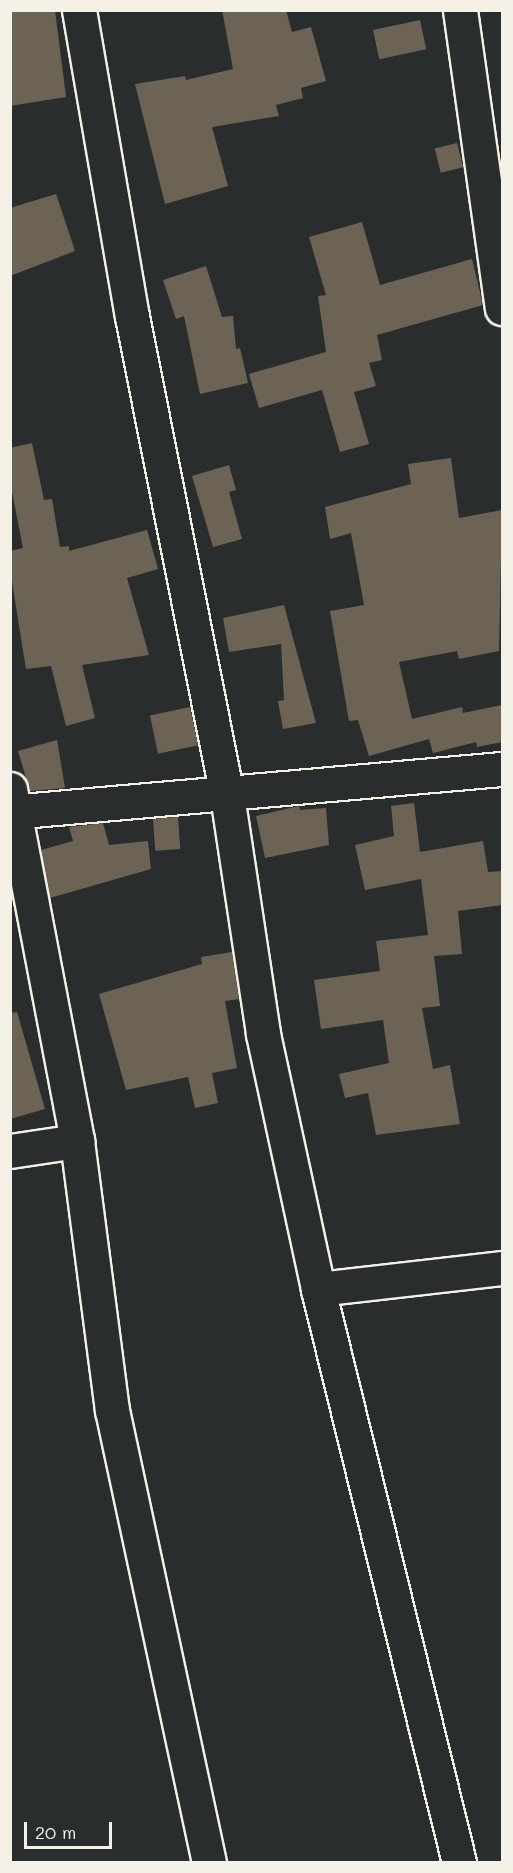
<!DOCTYPE html>
<style>
body{margin:0}
#map{position:relative;width:513px;height:1873px;overflow:hidden;background:#2a2d2e;font-family:Mali,sans-serif}
div>[style]{position:absolute}
.building>*{inset:0;background:#6c6354;transform-origin:0 0}
.roads{filter:drop-shadow(2px 0 #f4f1e8) drop-shadow(-2px 0 #f4f1e8) drop-shadow(0 2px #f4f1e8) drop-shadow(0 -2px #f4f1e8)}
.street>*{height:33px;margin:-16.5px;padding:0 16.5px;transform-origin:16.5px;border-radius:16.5px;background:#2a2d2e}
span{translate:-50% -50%;white-space:nowrap;text-align:center;line-height:1.15;-webkit-text-stroke:5px #2a2d2e;paint-order:stroke}
.frame{position:absolute;inset:0;border:12px solid #f4f1e8;pointer-events:none}
.scale{position:absolute;left:24px;top:1822px;width:88px;height:27px;box-sizing:border-box;border:3px solid #f4f1e8;border-top:0;padding-left:8px;font-size:18px;line-height:21px;white-space:nowrap;color:#f4f1e8;-webkit-text-stroke:4px #2a2d2e;paint-order:stroke}
</style>
<div id="map">
<div class="building">
<div style="clip-path:polygon(10px 10px,55px 10px,66px 97px,10px 106px)"></div>
<div style="clip-path:polygon(222px 10px,286px 10px,292px 32px,311px 27px,326px 81px,301px 88px,303px 98px,276px 105px,279px 116px,212px 127px,228px 186px,165px 204px,135px 84px,185px 76px,186px 80px,233px 69px)"></div>
<div style="left:420px;top:20px;width:30px;height:48px;rotate:78deg"></div>
<div style="left:457px;top:143px;width:25px;height:23px;rotate:76deg"></div>
<div style="clip-path:polygon(56px 194px,75px 251px,10px 276px,10px 208px)"></div>
<div style="clip-path:polygon(362px 222px,380px 285px,472px 259px,483px 305px,377px 335px,382px 360px,369px 363px,376px 386px,354px 392px,369px 444px,340px 452px,322px 390px,259px 408px,249px 374px,326px 352px,318px 296px,326px 295px,309px 237px)"></div>
<div style="clip-path:polygon(206px 266px,222px 317px,233px 316px,236px 349px,240px 348px,248px 383px,200px 394px,184px 316px,176px 319px,163px 280px)"></div>
<div style="clip-path:polygon(32px 443px,44px 500px,52px 499px,60px 547px,69px 546px,69px 551px,147px 530px,158px 569px,127px 578px,149px 655px,82px 665px,95px 718px,66px 726px,51px 666px,26px 669px,10px 569px,10px 551px,23px 548px,10px 482px,10px 448px)"></div>
<div style="clip-path:polygon(451px 458px,459px 518px,502px 510px,499px 651px,459px 659px,457px 651px,399px 662px,412px 719px,462px 707px,463px 713px,502px 705px,502px 742px,477px 747px,476px 742px,433px 753px,429px 739px,369px 756px,358px 720px,349px 721px,330px 611px,364px 605px,351px 533px,330px 539px,325px 507px,411px 484px,408px 464px)"></div>
<div style="clip-path:polygon(229px 465px,236px 490px,229px 492px,242px 539px,213px 547px,192px 476px)"></div>
<div style="clip-path:polygon(284px 605px,316px 723px,283px 729px,278px 701px,284px 700px,281px 644px,229px 652px,223px 618px)"></div>
<div style="left:190px;top:707px;width:39px;height:41px;rotate:78deg"></div>
<div style="clip-path:polygon(57px 740px,65px 788px,30px 791px,18px 751px)"></div>
<div style="clip-path:polygon(414px 803px,420px 852px,483px 841px,488px 872px,502px 871px,502px 905px,458px 911px,462px 954px,434px 956px,440px 1006px,422px 1008px,433px 1069px,450px 1065px,460px 1124px,376px 1135px,368px 1093px,345px 1098px,339px 1074px,389px 1063px,383px 1020px,321px 1029px,314px 980px,380px 971px,376px 941px,428px 935px,421px 879px,365px 890px,355px 845px,394px 836px,391px 806px)"></div>
<div style="clip-path:polygon(299px 806px,300px 810px,326px 808px,329px 845px,265px 858px,256px 816px)"></div>
<div style="left:178px;top:817px;width:32px;height:25px;rotate:86deg"></div>
<div style="clip-path:polygon(103px 823px,109px 845px,148px 841px,151px 869px,50px 898px,41px 850px,73px 841px,69px 827px)"></div>
<div style="clip-path:polygon(232px 952px,239px 999px,225px 1001px,237px 1068px,212px 1073px,218px 1103px,195px 1108px,188px 1077px,126px 1090px,99px 994px,202px 964px,201px 957px)"></div>
<div style="clip-path:polygon(17px 1012px,45px 1109px,10px 1119px,10px 1013px)"></div>
</div>
<div class="roads">
<div class="street">
<div style="left:79px;top:10px;width:311px;rotate:80.2deg"></div>
<div style="left:132px;top:316px;width:488px;rotate:78.8deg"></div>
<div style="left:227px;top:795px;width:242px;rotate:81.4deg"></div>
<div style="left:263px;top:1034px;width:261px;rotate:77.8deg"></div>
<div style="left:318px;top:1289px;width:590px;rotate:76.18deg"></div>
<div style="left:460px;top:10px;width:301px;rotate:82deg"></div>
<div style="left:10px;top:789px;width:358px;rotate:79.2deg"></div>
<div style="left:77px;top:1141px;width:271px;rotate:82.6deg"></div>
<div style="left:112px;top:1410px;width:462px;rotate:77.9deg"></div>
<div style="left:10px;top:812px;width:494px;rotate:-5deg"></div>
<div style="left:10px;top:1151px;width:68px;rotate:-8.5deg"></div>
<div style="left:318px;top:1289px;width:185px;rotate:-6.5deg"></div>
</div>
</div>
<div class="frame"></div>
<div class="scale">20 m</div>
</div>
